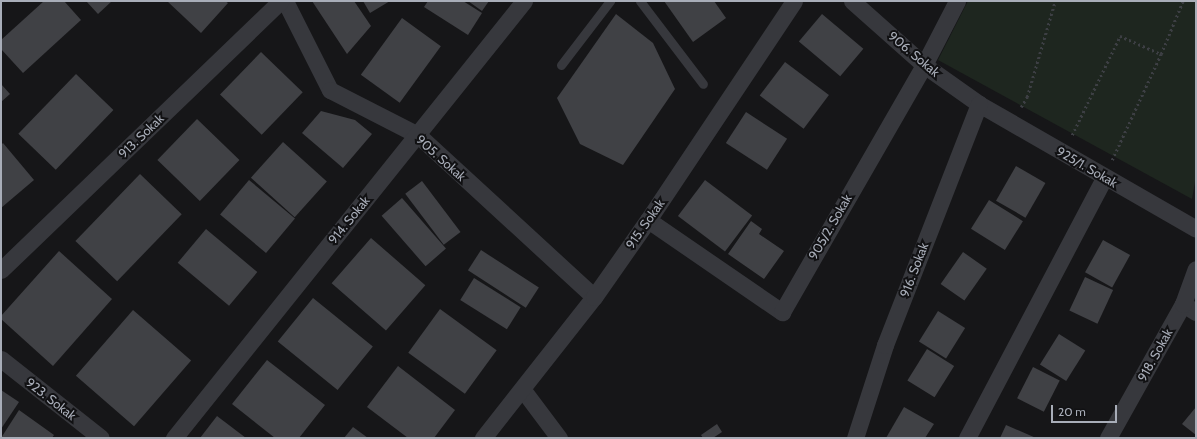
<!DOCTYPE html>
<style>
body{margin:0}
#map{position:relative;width:1197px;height:439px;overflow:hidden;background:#161618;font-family:Cabin,sans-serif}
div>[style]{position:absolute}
.green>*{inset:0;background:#1e261f}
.building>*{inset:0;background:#404145;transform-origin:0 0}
.path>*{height:2.5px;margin-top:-1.25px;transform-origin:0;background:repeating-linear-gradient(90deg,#3d3f44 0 2px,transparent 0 5px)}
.service>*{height:9px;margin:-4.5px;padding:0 4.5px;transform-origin:4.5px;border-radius:4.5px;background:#37383d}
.minor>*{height:17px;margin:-8.5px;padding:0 8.5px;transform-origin:8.5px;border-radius:8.5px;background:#37383d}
span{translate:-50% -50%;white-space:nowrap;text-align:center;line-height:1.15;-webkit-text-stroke:4px #111113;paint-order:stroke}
.street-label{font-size:13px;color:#a8adb8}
.frame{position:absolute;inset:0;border:2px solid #a8adb8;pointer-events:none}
.scale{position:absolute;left:1051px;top:405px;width:66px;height:18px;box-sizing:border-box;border:2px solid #a8adb8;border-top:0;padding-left:5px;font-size:12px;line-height:14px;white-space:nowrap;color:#a8adb8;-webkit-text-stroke:3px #111113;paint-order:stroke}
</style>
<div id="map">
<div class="green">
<div style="clip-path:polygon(968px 1px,1196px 1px,1196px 176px,1192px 199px,938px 60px)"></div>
</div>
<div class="building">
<div style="clip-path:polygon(44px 1px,64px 1px,81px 20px,23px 73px,1px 49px,1px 40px)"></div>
<div style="clip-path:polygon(86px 1px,112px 1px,98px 14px)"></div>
<div style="clip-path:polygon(167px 1px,225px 1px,228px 3px,201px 33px)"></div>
<div style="clip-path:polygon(312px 1px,354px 1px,371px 26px,347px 54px)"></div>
<div style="clip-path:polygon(363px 1px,390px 1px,370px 13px)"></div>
<div style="clip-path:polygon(428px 1px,463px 1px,482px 13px,468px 35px,424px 7px)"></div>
<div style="clip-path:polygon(468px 1px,489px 1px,482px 11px)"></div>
<div style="clip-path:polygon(664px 1px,714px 1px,726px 18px,693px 42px)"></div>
<div style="clip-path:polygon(616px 14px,653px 43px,675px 89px,623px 165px,580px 144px,557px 98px)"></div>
<div style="left:822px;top:14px;width:54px;height:36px;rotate:40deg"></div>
<div style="left:402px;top:18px;width:48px;height:70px;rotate:36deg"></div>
<div style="left:261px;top:52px;width:58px;height:59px;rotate:44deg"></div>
<div style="left:785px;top:62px;width:55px;height:42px;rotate:37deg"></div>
<div style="left:76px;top:74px;width:52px;height:83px;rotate:44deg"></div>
<div style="clip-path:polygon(1px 84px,10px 94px,1px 102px)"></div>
<div style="clip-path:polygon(321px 111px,355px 120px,372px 134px,343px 168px,302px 133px)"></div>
<div style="left:746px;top:112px;width:49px;height:37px;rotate:33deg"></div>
<div style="left:197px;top:119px;width:59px;height:57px;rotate:44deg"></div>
<div style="left:283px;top:142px;width:59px;height:48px;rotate:42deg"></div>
<div style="clip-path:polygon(3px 143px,34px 180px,1px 208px,1px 145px)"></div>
<div style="left:1016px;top:166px;width:34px;height:40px;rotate:30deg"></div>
<div style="left:140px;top:174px;width:58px;height:93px;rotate:44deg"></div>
<div style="left:249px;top:180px;width:60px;height:45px;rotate:40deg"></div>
<div style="left:705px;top:180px;width:59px;height:45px;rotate:37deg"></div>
<div style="left:422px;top:181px;width:64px;height:21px;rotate:53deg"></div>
<div style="left:402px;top:198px;width:67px;height:27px;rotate:49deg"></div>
<div style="left:989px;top:200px;width:40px;height:34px;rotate:32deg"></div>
<div style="clip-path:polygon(751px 221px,762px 229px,759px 234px,784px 251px,764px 279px,728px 254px)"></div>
<div style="left:206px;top:229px;width:67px;height:44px;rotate:40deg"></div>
<div style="left:371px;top:238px;width:72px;height:60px;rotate:41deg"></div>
<div style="left:1103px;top:240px;width:31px;height:37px;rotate:29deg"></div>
<div style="left:481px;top:250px;width:69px;height:24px;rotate:33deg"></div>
<div style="clip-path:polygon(59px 251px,112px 299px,53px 366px,1px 319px,1px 316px)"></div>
<div style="left:963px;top:252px;width:29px;height:39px;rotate:35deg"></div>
<div style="left:1085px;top:277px;width:31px;height:37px;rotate:25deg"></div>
<div style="left:474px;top:278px;width:55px;height:26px;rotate:32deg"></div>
<div style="left:313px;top:298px;width:77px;height:56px;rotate:39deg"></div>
<div style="left:440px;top:309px;width:70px;height:54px;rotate:36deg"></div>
<div style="left:133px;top:310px;width:77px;height:87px;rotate:41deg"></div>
<div style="left:938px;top:311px;width:32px;height:36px;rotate:32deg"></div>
<div style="left:1059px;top:334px;width:31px;height:36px;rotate:32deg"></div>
<div style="left:927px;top:349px;width:32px;height:37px;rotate:32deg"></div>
<div style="clip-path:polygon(267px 360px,325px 405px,299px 438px,275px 438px,232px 404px)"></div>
<div style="clip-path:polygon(398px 366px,455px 410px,434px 438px,408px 438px,367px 407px)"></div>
<div style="left:1033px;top:367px;width:30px;height:35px;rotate:27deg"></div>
<div style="clip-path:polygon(1px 390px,19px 402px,1px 429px)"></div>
<div style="clip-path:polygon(904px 407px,934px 424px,925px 438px,886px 438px)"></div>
<div style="clip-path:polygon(1196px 407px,1196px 435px,1182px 424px)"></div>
<div style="clip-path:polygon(19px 410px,54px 435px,52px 438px,1px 438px)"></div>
<div style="clip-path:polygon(217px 416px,246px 438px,200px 438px)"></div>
<div style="clip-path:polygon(717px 424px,722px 432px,713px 438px,703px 438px,701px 435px)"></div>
<div style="clip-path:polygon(1006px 425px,1036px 438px,1000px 438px)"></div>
<div style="clip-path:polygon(353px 427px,368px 438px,344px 438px)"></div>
</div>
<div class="path">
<div style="left:1021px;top:107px;width:12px;rotate:-59deg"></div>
<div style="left:1027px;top:97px;width:100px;rotate:-73.7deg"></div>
<div style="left:1072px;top:135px;width:110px;rotate:-64.1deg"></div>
<div style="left:1120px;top:36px;width:45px;rotate:23.7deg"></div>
<div style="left:1112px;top:160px;width:117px;rotate:-65.2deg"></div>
<div style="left:1161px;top:54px;width:57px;rotate:-67.5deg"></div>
</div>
<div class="service">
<div style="left:640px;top:1px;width:104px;rotate:52.8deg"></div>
<div style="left:561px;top:65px;width:81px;rotate:-52.6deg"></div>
</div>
<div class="minor">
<div style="left:285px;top:1px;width:100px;rotate:63.2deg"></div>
<div style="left:330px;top:90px;width:99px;rotate:27.1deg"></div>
<div style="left:418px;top:135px;width:239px;rotate:42.6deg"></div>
<div style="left:852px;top:1px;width:96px;rotate:41.6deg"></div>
<div style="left:924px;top:65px;width:67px;rotate:35.3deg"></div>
<div style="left:979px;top:104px;width:250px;rotate:29.9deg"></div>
<div style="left:648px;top:220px;width:163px;rotate:34.5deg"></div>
<div style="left:782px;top:312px;width:285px;rotate:-60.1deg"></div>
<div style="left:924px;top:65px;width:72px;rotate:-62.7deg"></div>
<div style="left:1px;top:270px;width:388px;rotate:-43.9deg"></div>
<div style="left:1183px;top:304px;width:15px;rotate:32deg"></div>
<div style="left:1px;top:359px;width:127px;rotate:38.3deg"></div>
<div style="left:523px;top:390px;width:60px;rotate:53.1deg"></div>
<div style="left:174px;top:438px;width:560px;rotate:-51.31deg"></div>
<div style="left:483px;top:438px;width:179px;rotate:-51.8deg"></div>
<div style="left:594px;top:297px;width:94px;rotate:-55deg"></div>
<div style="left:648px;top:220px;width:263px;rotate:-56.3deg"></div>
<div style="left:855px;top:438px;width:98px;rotate:-72.1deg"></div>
<div style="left:885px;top:345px;width:259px;rotate:-68.7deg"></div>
<div style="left:967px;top:438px;width:294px;rotate:-62.2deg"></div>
<div style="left:1108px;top:438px;width:154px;rotate:-60.8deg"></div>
<div style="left:1183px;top:304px;width:37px;rotate:-70deg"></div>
</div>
<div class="street-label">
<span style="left:914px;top:54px;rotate:40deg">906. Sokak</span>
<span style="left:141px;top:136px;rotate:-44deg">913. Sokak</span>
<span style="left:441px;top:158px;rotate:42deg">905. Sokak</span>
<span style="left:1087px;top:167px;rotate:30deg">925/1. Sokak</span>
<span style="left:349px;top:220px;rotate:-51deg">914. Sokak</span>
<span style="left:645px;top:224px;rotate:-55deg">915. Sokak</span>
<span style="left:830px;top:227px;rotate:-60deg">905/2. Sokak</span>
<span style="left:914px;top:270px;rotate:-69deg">916. Sokak</span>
<span style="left:1155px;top:355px;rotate:-61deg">918. Sokak</span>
<span style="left:51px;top:399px;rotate:38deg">923. Sokak</span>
</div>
<div class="frame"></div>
<div class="scale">20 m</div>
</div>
